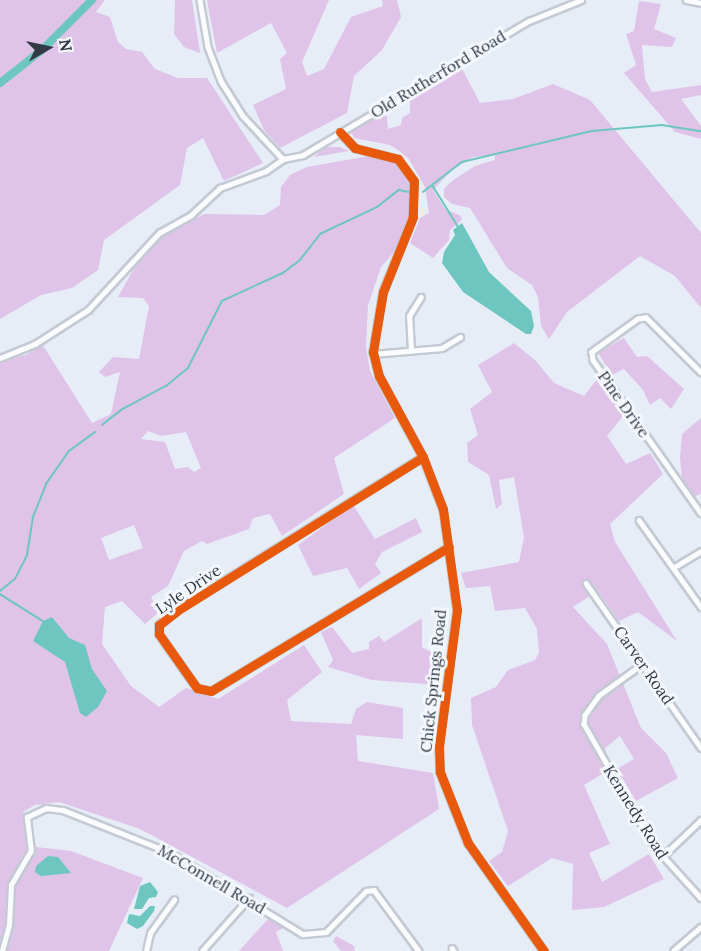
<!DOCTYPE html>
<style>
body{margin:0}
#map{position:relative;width:701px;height:951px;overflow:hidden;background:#e6edf6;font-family:Lora,serif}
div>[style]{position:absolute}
.green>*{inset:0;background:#e0c3e8}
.water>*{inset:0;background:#6ec6c1}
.stream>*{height:1.5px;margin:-0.75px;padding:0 0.75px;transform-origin:0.75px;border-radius:0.75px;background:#6ec6c1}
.river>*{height:8px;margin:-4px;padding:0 4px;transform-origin:4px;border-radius:4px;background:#6ec6c1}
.roads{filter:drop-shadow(2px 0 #c4cad3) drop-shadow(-2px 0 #c4cad3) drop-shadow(0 2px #c4cad3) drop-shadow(0 -2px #c4cad3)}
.minor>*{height:4.5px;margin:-2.25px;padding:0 2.25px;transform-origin:2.25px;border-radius:2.25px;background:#fbfcfe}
.cycleway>*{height:9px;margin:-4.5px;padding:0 4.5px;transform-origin:4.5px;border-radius:4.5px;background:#e8590c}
span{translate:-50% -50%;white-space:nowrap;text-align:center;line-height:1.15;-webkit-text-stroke:6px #f4f8fe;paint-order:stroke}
.street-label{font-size:16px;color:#323a45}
.north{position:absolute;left:18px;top:18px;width:60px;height:60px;-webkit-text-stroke:4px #f4f8fe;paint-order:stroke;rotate:81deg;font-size:16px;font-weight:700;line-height:24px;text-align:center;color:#323a45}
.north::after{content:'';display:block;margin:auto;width:21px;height:27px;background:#323a45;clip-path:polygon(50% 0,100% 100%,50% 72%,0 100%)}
</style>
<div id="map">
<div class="green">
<div style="clip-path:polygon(0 0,105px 0,96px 12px,110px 17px,118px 42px,126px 49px,142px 52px,155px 69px,178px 78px,207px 78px,263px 163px,224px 181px,203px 138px,187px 148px,180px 185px,104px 240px,98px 270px,72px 288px,41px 295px,0 319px)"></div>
<div style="clip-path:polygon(175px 0,192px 0,200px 53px,184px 47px,174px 34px)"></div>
<div style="clip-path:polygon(207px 0,329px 0,302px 62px,307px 76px,324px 69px,351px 17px,383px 6px,382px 0,397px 0,401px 17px,382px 50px,354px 76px,347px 113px,280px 148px,264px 130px,253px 105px,286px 89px,280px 59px,287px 53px,271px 23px,217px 53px)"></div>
<div style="clip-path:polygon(639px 1px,661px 4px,654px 29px,676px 38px,672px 47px,642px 45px,645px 79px,652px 92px,701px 85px,701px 95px,681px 99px,701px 126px,701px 139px,675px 132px,624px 73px,636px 65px,626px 34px,634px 31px)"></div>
<div style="clip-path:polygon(460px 65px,480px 103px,513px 99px,553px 84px,590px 100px,701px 233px,701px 308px,675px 276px,640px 256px,567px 312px,549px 339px,541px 326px,538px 297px,532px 285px,507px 268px,470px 208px,452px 204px,444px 197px,444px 189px,452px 181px,475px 166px,495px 160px,495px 155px,473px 157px,452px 170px,433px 190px,445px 209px,461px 216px,462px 220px,450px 230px,449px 240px,433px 258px,410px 243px,420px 218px,429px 213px,425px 187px,409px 159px,398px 150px,390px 145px,354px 138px,351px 132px,386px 109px,388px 129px,401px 125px,402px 118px,410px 113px,410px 97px,418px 89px)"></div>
<div style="clip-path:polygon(325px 147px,340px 147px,349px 151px,314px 157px)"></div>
<div style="clip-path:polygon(evenodd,369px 156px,392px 161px,407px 174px,411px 188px,409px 215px,394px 252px,381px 267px,368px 305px,366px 347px,370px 371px,395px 418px,334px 458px,344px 494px,282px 536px,270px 514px,253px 518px,249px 529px,207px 544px,202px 541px,184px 551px,168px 586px,151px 597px,158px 613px,145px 624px,122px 601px,105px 607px,102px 644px,131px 686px,159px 707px,186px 688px,218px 699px,304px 645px,322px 672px,287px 700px,291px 721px,351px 724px,356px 709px,367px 702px,403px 708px,403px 739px,356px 735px,358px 761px,433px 773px,439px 809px,287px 908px,140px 829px,59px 802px,35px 805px,23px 812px,36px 847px,71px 851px,143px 878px,109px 951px,0 951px,0 361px,26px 355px,42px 344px,92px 423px,111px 414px,120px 372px,105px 377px,99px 372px,113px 357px,139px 359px,149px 306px,143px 298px,118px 297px,137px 263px,159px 238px,204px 214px,264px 215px,280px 205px,281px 187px,290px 175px,307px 167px,369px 156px,148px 431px,161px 436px,186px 432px,201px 468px,194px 472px,188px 467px,175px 469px,165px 442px,141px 439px,148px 431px,369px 156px,134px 525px,143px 548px,109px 560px,101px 538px,134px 525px)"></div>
<div style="clip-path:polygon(624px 338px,637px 357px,647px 356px,684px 389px,671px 409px,660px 398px,650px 405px,643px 390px,624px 369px,612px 375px,598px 353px)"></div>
<div style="clip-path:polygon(514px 343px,535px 360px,554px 383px,584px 396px,598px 378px,623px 416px,607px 436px,626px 464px,650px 453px,663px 474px,610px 524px,615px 542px,677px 641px,638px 612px,619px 621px,598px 591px,573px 607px,607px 644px,641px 728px,666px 753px,678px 778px,636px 801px,617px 769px,634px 759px,620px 736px,605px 748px,607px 771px,584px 785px,610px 844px,589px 853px,602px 882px,649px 854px,664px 879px,604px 907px,572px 910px,573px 864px,552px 858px,508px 886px,489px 861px,502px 852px,508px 831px,472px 725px,471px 698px,496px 687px,508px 670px,535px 660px,539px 653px,537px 629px,525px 608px,495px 611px,490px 586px,466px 588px,461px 573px,519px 562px,524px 537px,514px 477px,499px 480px,502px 504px,496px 509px,489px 475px,468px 462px,467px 443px,478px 435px,470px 409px,492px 392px,478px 365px)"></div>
<div style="clip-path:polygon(701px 418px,701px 494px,695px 496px,682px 479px,680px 458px,682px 434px)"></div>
<div style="clip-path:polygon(353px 505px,375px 539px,416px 518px,422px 532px,382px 552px,375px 564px,381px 573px,359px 589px,347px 568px,313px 576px,298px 545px)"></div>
<div style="clip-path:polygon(422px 618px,422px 647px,443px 659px,439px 685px,372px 680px,328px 667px,333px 660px,321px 632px,332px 627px,352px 653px,369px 649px,369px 642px,379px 636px,384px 642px)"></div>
<div style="clip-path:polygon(268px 919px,285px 927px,276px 932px,283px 951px,239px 951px)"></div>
<div style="clip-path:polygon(336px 936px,354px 946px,355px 951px,341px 951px,333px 941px)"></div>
</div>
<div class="water">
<div style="clip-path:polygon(462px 223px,489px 272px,531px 311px,534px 326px,531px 334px,526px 334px,463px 292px,442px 263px,444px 252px,455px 235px,453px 230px)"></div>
<div style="clip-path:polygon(52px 617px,69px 638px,85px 645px,92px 669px,107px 691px,98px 707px,86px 717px,80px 713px,65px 662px,33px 641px,43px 621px)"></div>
<div style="clip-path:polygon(48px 856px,58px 857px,71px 873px,41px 876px,35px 872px,36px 866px)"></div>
<div style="clip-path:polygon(150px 882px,158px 892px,156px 897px,149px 898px,142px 909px,134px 909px,140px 886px)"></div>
<div style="clip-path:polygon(150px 906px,155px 906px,154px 911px,143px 926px,137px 929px,127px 923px,129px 914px,140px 916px)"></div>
</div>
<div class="stream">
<div style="left:433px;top:186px;width:47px;rotate:58deg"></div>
<div style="left:423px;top:192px;width:49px;rotate:-37.6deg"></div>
<div style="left:462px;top:162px;width:134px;rotate:-13.4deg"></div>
<div style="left:592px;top:131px;width:70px;rotate:-4.9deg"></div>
<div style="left:662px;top:125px;width:39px;rotate:9deg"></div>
<div style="left:102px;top:425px;width:24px;rotate:-38deg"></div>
<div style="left:121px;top:410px;width:51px;rotate:-28.1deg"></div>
<div style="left:166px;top:386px;width:28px;rotate:-39deg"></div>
<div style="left:188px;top:368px;width:75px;rotate:-63.1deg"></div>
<div style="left:222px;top:301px;width:67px;rotate:-24.7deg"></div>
<div style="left:283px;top:273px;width:21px;rotate:-37deg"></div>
<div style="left:300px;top:260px;width:33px;rotate:-52deg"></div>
<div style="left:320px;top:234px;width:63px;rotate:-25.3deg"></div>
<div style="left:377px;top:207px;width:28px;rotate:-38deg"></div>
<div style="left:399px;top:190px;width:10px;rotate:11deg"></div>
<div style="left:0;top:591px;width:19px;rotate:-39deg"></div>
<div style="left:15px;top:579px;width:27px;rotate:-63deg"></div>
<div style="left:27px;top:555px;width:38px;rotate:-81deg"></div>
<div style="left:33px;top:517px;width:35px;rotate:-68deg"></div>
<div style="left:46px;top:484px;width:40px;rotate:-55.1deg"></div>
<div style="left:69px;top:451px;width:32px;rotate:-36deg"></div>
<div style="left:0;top:594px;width:51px;rotate:32.1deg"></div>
</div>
<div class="river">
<div style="left:0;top:83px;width:53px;rotate:-38.2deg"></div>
<div style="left:42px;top:50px;width:71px;rotate:-45deg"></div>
</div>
<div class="roads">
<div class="minor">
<div style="left:200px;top:0;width:48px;rotate:80.3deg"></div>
<div style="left:208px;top:47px;width:36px;rotate:69deg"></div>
<div style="left:221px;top:81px;width:41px;rotate:57.8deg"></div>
<div style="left:243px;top:116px;width:59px;rotate:47.1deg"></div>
<div style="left:283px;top:159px;width:20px;rotate:-11deg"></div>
<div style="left:303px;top:155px;width:263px;rotate:-30.7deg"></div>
<div style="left:529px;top:21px;width:56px;rotate:-22deg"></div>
<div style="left:686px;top:0;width:15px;rotate:11deg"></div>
<div style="left:340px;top:132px;width:22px;rotate:47deg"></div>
<div style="left:355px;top:148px;width:44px;rotate:14.3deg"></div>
<div style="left:398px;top:159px;width:27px;rotate:54deg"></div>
<div style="left:414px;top:181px;width:36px;rotate:92deg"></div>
<div style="left:413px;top:217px;width:81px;rotate:111.8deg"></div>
<div style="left:383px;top:292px;width:61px;rotate:99.5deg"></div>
<div style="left:373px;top:352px;width:25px;rotate:76deg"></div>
<div style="left:379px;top:376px;width:92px;rotate:61.5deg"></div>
<div style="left:423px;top:457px;width:56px;rotate:69deg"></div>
<div style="left:443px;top:509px;width:102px;rotate:82.1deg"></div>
<div style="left:457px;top:610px;width:137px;rotate:97.5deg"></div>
<div style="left:439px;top:746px;width:26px;rotate:88deg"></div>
<div style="left:440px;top:772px;width:76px;rotate:68.5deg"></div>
<div style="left:468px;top:843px;width:132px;rotate:54.9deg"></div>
<div style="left:411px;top:351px;width:35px;rotate:-93deg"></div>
<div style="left:409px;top:316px;width:22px;rotate:-58deg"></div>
<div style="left:373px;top:354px;width:69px;rotate:-5deg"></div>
<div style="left:442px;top:348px;width:21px;rotate:-31deg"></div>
<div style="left:0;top:358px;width:38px;rotate:-22deg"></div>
<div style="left:35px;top:344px;width:63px;rotate:-32.7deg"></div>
<div style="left:88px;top:310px;width:105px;rotate:-47.3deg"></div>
<div style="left:159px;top:233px;width:37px;rotate:-29deg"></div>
<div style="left:191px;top:215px;width:40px;rotate:-43deg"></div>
<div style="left:220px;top:188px;width:49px;rotate:-20.3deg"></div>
<div style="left:266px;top:171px;width:21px;rotate:-35deg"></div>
<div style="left:701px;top:373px;width:78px;rotate:-135deg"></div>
<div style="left:646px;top:318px;width:8px;rotate:173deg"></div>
<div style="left:638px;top:319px;width:57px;rotate:144.3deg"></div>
<div style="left:592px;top:352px;width:8px;rotate:83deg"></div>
<div style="left:593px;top:360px;width:187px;rotate:54.8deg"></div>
<div style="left:423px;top:457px;width:290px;rotate:148deg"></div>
<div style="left:177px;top:611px;width:23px;rotate:142deg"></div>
<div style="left:159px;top:625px;width:9px;rotate:90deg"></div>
<div style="left:159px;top:634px;width:66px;rotate:54.9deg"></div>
<div style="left:197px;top:688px;width:14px;rotate:12deg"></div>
<div style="left:211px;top:691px;width:278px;rotate:-31.2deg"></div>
<div style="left:639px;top:520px;width:107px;rotate:54.5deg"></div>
<div style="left:673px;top:568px;width:33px;rotate:-31deg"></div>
<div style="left:586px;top:583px;width:201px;rotate:55.1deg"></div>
<div style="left:643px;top:664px;width:54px;rotate:144deg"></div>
<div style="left:599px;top:696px;width:24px;rotate:126deg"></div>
<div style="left:585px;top:715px;width:9px;rotate:96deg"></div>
<div style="left:584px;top:724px;width:141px;rotate:60.2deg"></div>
<div style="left:654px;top:846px;width:70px;rotate:47.9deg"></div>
<div style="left:662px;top:857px;width:54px;rotate:-43.5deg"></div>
<div style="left:452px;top:948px;width:4px;rotate:56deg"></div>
<div style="left:2px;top:951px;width:27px;rotate:-75deg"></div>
<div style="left:9px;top:925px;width:40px;rotate:-87.1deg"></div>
<div style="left:11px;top:885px;width:39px;rotate:-60deg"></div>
<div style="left:31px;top:851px;width:34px;rotate:-97deg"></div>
<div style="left:27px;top:817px;width:21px;rotate:-25deg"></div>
<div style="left:46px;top:808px;width:17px;rotate:7deg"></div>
<div style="left:63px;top:810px;width:114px;rotate:21.6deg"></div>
<div style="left:169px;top:852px;width:157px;rotate:31.5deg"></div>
<div style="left:303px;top:934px;width:23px;rotate:-5deg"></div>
<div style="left:326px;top:932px;width:57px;rotate:-45.7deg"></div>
<div style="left:366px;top:891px;width:8px;rotate:-7deg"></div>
<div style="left:374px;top:890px;width:76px;rotate:53.6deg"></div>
<div style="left:146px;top:951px;width:18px;rotate:-77deg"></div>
<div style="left:150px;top:933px;width:41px;rotate:-54deg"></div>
<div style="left:202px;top:951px;width:71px;rotate:-48.4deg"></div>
<div style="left:673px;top:951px;width:37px;rotate:-41deg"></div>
</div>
</div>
<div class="cycleway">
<div style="left:340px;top:132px;width:22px;rotate:47deg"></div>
<div style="left:355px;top:148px;width:44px;rotate:14.3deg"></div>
<div style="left:398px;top:159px;width:27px;rotate:54deg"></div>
<div style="left:414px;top:181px;width:36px;rotate:92deg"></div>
<div style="left:413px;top:217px;width:81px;rotate:111.8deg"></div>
<div style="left:383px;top:292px;width:61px;rotate:99.5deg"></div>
<div style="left:373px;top:352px;width:25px;rotate:76deg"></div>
<div style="left:379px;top:376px;width:92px;rotate:61.5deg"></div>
<div style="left:423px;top:457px;width:56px;rotate:69deg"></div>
<div style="left:443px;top:509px;width:102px;rotate:82.1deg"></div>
<div style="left:457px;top:610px;width:137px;rotate:97.5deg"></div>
<div style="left:439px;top:746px;width:26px;rotate:88deg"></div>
<div style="left:440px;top:772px;width:76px;rotate:68.5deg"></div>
<div style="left:468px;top:843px;width:132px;rotate:54.9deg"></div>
<div style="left:423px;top:457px;width:290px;rotate:148deg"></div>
<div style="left:177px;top:611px;width:23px;rotate:142deg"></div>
<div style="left:159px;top:625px;width:9px;rotate:90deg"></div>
<div style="left:159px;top:634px;width:66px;rotate:54.9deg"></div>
<div style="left:197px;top:688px;width:14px;rotate:12deg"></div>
<div style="left:211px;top:691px;width:278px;rotate:-31.2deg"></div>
</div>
<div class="street-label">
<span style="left:438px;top:74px;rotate:-31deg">Old Rutherford Road</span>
<span style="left:624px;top:404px;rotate:55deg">Pine Drive</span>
<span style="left:188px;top:589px;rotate:-34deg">Lyle Drive</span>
<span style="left:644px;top:665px;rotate:55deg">Carver Road</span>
<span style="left:433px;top:681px;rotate:-84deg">Chick Springs Road</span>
<span style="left:636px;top:812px;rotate:58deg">Kennedy Road</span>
<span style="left:212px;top:879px;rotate:30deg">McConnell Road</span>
</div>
<div class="north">N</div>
</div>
